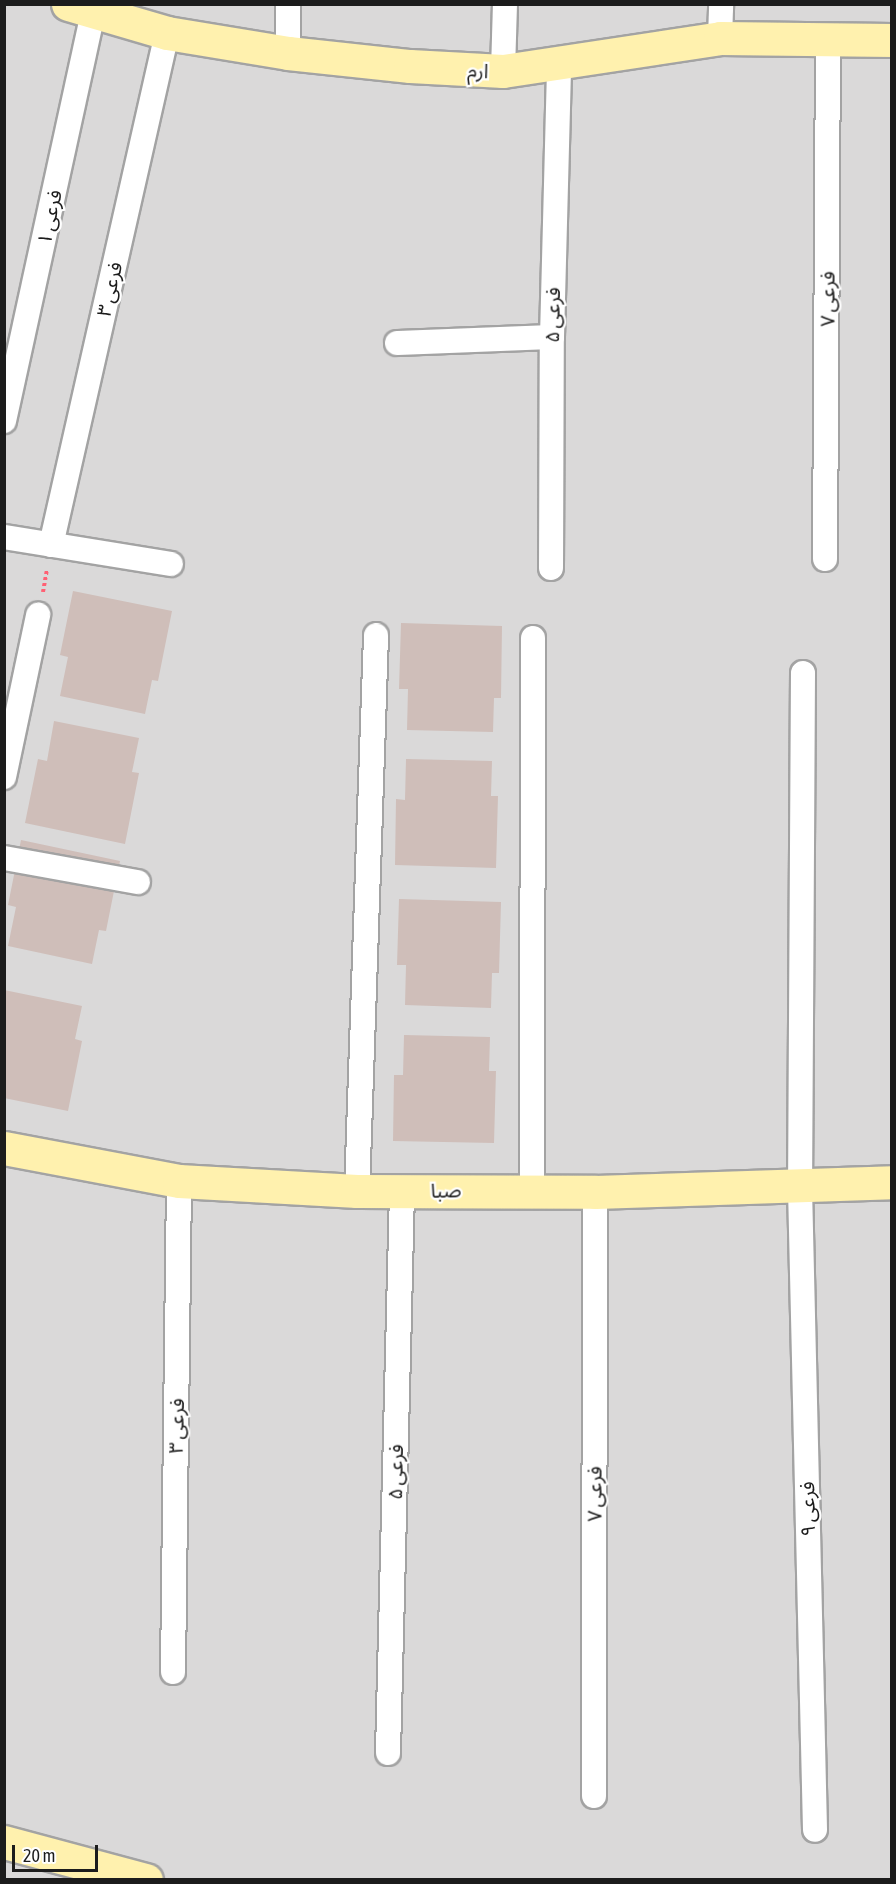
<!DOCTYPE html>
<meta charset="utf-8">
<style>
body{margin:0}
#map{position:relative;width:896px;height:1884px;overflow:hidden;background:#efe7e0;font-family:"Asap Condensed","Noto Sans Arabic",sans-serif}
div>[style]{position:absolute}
.residential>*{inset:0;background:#dad9d9;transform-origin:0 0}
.building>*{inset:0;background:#cfbeb9}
.path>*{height:4px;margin-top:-2px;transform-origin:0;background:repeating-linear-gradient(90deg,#ff6174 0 3px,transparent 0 6px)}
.roads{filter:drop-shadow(2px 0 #a3a3a3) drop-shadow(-2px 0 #a3a3a3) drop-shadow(0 2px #a3a3a3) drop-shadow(0 -2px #a3a3a3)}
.street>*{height:24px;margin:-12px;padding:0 12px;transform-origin:12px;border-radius:12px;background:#fff}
.secondary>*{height:33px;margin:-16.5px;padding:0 16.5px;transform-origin:16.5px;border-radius:16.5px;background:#fff1ae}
span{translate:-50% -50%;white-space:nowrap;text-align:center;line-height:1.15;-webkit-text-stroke:4.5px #fff;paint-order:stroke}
.street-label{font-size:20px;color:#1c1c1c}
.frame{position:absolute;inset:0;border:6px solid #1c1c1c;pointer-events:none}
.scale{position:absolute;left:12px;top:1845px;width:86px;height:27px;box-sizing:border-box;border:3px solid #1c1c1c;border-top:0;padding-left:8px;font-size:18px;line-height:21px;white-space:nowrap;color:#1c1c1c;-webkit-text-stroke:4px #fff;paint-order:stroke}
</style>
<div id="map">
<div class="residential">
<div style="left:5px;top:5px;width:886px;height:1874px"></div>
</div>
<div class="building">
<div style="clip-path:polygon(73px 591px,172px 611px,158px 681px,152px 680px,145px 714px,60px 696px,68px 657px,60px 655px)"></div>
<div style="clip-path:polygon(401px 623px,502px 626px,501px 698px,494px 698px,493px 732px,407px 730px,408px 689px,399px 689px)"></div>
<div style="clip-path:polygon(54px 721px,139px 738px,132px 772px,139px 773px,125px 844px,25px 823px,38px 759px,47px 761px)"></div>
<div style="clip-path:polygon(406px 759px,492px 761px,491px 796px,498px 796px,496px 868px,395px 865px,396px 799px,405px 800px)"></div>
<div style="clip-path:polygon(21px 840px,120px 861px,106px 931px,99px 930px,92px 964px,8px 946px,16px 907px,8px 905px)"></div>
<div style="clip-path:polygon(399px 899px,501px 902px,499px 973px,492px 973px,491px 1008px,405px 1005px,406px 965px,397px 965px)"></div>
<div style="clip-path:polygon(4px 990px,82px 1006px,75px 1039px,82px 1041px,68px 1111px,4px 1098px)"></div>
<div style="clip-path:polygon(404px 1035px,490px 1037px,489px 1071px,496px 1071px,494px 1143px,393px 1141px,394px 1075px,403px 1075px)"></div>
</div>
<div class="path">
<div style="left:43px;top:592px;width:22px;rotate:-80deg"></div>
</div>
<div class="roads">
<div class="street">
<div style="left:720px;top:38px;width:34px;rotate:-88deg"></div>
<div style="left:288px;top:53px;width:49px;rotate:-90deg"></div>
<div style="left:503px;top:71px;width:67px;rotate:-88.3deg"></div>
<div style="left:397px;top:343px;width:155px;rotate:-2.2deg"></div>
<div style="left:4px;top:421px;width:418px;rotate:-77.7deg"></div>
<div style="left:4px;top:537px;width:169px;rotate:9.2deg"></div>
<div style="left:51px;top:545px;width:525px;rotate:-77.23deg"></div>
<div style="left:825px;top:559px;width:520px;rotate:-89.67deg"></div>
<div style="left:551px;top:568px;width:231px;rotate:-89.8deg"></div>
<div style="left:552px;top:337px;width:275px;rotate:-88.5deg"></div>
<div style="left:803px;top:673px;width:515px;rotate:90.33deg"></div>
<div style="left:800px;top:1188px;width:642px;rotate:88.66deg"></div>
<div style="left:4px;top:777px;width:166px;rotate:-78.1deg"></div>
<div style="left:4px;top:858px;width:136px;rotate:10.2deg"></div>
<div style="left:532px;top:1189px;width:551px;rotate:-89.9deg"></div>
<div style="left:357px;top:1191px;width:556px;rotate:-88.04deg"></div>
<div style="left:173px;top:1672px;width:491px;rotate:-89.3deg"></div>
<div style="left:388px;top:1753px;width:562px;rotate:-88.57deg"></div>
<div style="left:594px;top:1796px;width:604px;rotate:-89.91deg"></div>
</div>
<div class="secondary">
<div style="left:68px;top:4px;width:103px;rotate:16.3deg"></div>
<div style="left:167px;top:33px;width:123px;rotate:9.4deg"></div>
<div style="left:288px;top:53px;width:123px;rotate:6.1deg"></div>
<div style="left:410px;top:66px;width:93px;rotate:3.1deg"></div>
<div style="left:503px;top:71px;width:219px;rotate:-8.6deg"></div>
<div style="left:720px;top:38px;width:172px;rotate:0.7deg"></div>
<div style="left:4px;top:1148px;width:178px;rotate:10.7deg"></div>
<div style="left:179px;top:1181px;width:178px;rotate:3.2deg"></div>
<div style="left:357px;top:1191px;width:238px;rotate:0.2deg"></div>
<div style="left:595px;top:1192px;width:297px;rotate:-1.9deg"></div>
<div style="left:4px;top:1842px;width:147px;rotate:15deg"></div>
</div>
</div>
<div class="street-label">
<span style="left:478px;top:70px;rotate:3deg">ارم</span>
<span style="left:49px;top:217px;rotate:-78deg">فرعی ۱</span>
<span style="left:109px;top:289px;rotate:-77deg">فرعی ۳</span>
<span style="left:827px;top:299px;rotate:-90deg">فرعی ۷</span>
<span style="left:552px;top:315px;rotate:-89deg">فرعی ۵</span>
<span style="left:446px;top:1190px;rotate:-1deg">صبا</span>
<span style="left:176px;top:1426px;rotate:-89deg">فرعی ۳</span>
<span style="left:395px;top:1472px;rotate:-89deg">فرعی ۵</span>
<span style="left:594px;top:1494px;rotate:-90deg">فرعی ۷</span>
<span style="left:807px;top:1509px;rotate:-91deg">فرعی ۹</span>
</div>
<div class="frame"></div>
<div class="scale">20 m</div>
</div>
